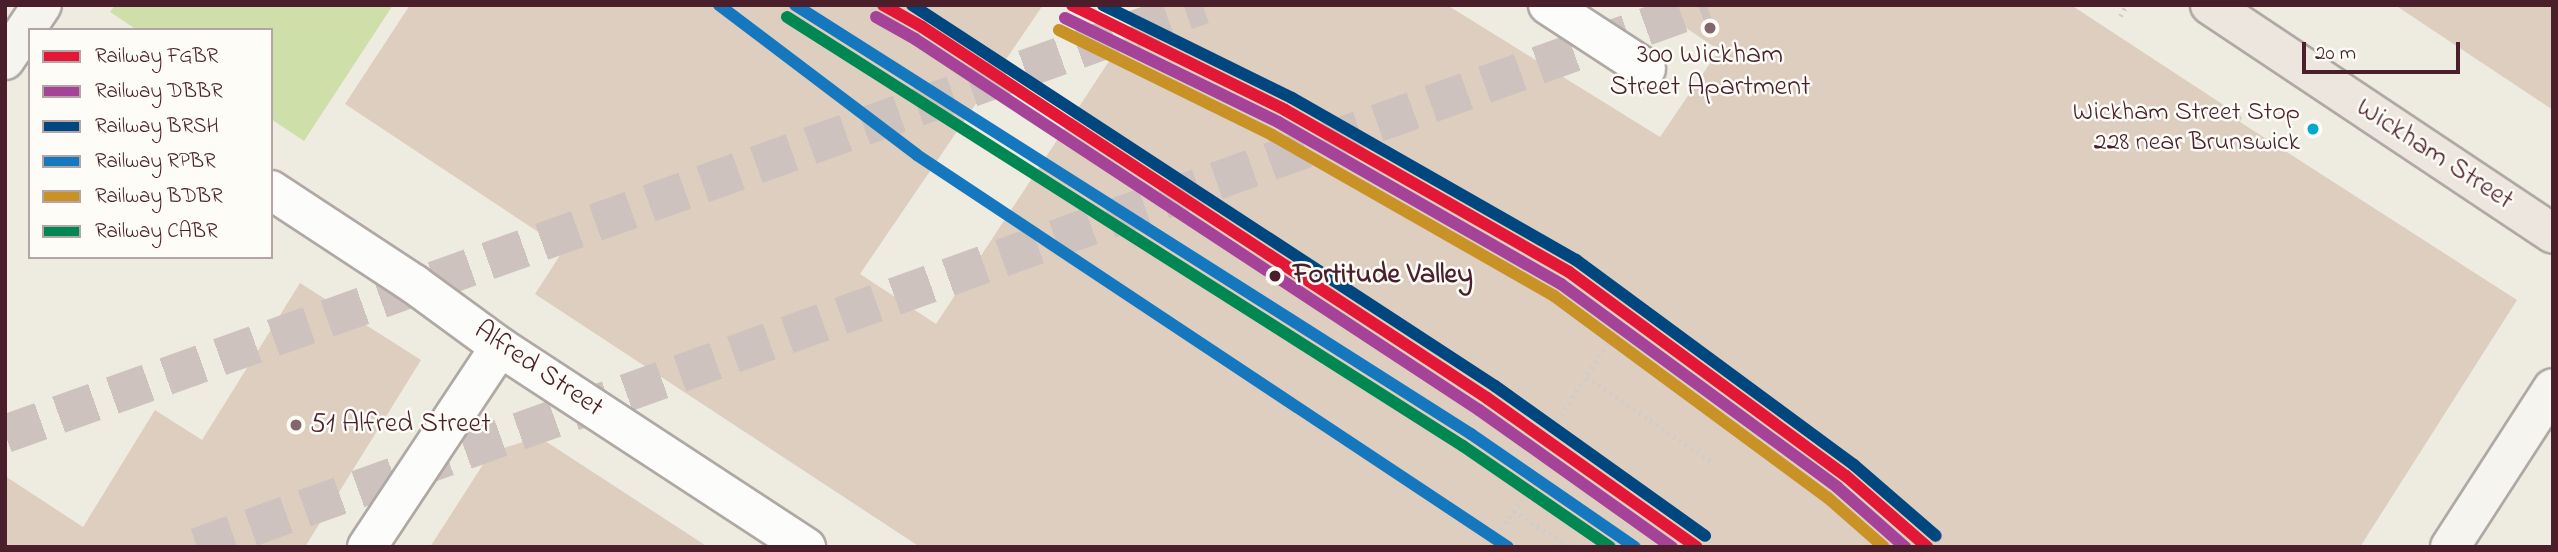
<!DOCTYPE html>
<style>
body{margin:0}
#map{position:relative;width:2558px;height:552px;overflow:hidden;background:#eeebe1;font-family:"Indie Flower",sans-serif}
div>[style]{position:absolute}
.green>*{inset:0;background:#cfdfaa}
.building>*{inset:0;background:#decec0}
.highway-tunnel>*{height:38px;margin-top:-19px;transform-origin:0;background:repeating-linear-gradient(90deg,#cdc2bd 0 38px,transparent 0 57px)}
.path>*{height:4.5px;margin-top:-2.25px;transform-origin:0;background:repeating-linear-gradient(90deg,#d0cccb 0 2px,transparent 0 7px)}
.roads{filter:drop-shadow(2px 0 #afa8a4) drop-shadow(-2px 0 #afa8a4) drop-shadow(0 2px #afa8a4) drop-shadow(0 -2px #afa8a4)}
.street>*{height:38px;margin:-19px;padding:0 19px;transform-origin:19px;border-radius:19px;background:#fcfcfa}
.secondary>*{height:38px;margin:-19px;padding:0 19px;transform-origin:19px;border-radius:19px;background:#f6f4ef}
.primary>*{height:38px;margin:-19px;padding:0 19px;transform-origin:19px;border-radius:19px;background:#ede6de}
.rail-1>*{height:12px;margin:-6px;padding:0 6px;transform-origin:6px;border-radius:6px;background:#e31837}
.rail-2>*{height:12px;margin:-6px;padding:0 6px;transform-origin:6px;border-radius:6px;background:#a54399}
.rail-3>*{height:12px;margin:-6px;padding:0 6px;transform-origin:6px;border-radius:6px;background:#00467f}
.rail-4>*{height:12px;margin:-6px;padding:0 6px;transform-origin:6px;border-radius:6px;background:#1578be}
.rail-5>*{height:12px;margin:-6px;padding:0 6px;transform-origin:6px;border-radius:6px;background:#c99227}
.rail-6>*{height:12px;margin:-6px;padding:0 6px;transform-origin:6px;border-radius:6px;background:#008752}
.dots>*{width:19px;height:19px;translate:-50% -50%;box-sizing:border-box;border:4px solid #fdfcf7;border-radius:50%}
span{translate:-50% -50%;white-space:nowrap;text-align:center;line-height:1.15;-webkit-text-stroke:5px #fdfcf7;paint-order:stroke}
.bus-label{font-size:26px;color:#4a1f2b}
.right{translate:-100% -50%;text-align:right}
.poi-label{font-size:28px;color:#4a1f2b}
.left{translate:0 -50%;text-align:left}
.street-label{font-size:28px;color:#4a1f2b}
.stop-label{font-size:28px;color:#4a1f2b;font-weight:700}
.frame{position:absolute;inset:0;border:7px solid #4a1f2b;pointer-events:none}
.legend{position:absolute;left:28px;top:28px;width:245px;height:231px;box-sizing:border-box;background:#fdfcf7;border:2px solid #b5a4a5;margin:0;padding:9px 12px;list-style:none;font-size:21px;color:#4a1f2b}
.legend li{display:flex;align-items:center;gap:14px;height:35px}
.legend b{width:35px;border:2px solid #b5a4a5}
.scale{position:absolute;left:2302px;top:42px;width:158px;height:32px;box-sizing:border-box;border:4px solid #4a1f2b;border-top:0;padding-left:9px;font-size:21px;line-height:24px;white-space:nowrap;color:#4a1f2b;-webkit-text-stroke:5px #fdfcf7;paint-order:stroke}
</style>
<div id="map">
<div class="green">
<div style="clip-path:polygon(115px 5px,393px 5px,304px 141px,271px 119px,271px 30px,137px 30px,110px 12px)"></div>
</div>
<div class="building">
<div style="clip-path:polygon(410px 5px,1043px 5px,860px 274px,936px 324px,1146px 5px,1447px 5px,1660px 137px,1719px 50px,1652px 5px,2071px 5px,2242px 117px,2240px 122px,2517px 300px,2360px 547px,920px 547px,535px 294px,564px 249px,345px 104px)"></div>
<div style="clip-path:polygon(2395px 5px,2553px 5px,2553px 110px)"></div>
<div style="clip-path:polygon(300px 283px,421px 360px,305px 547px,5px 547px,5px 476px,83px 527px,155px 410px,202px 440px)"></div>
<div style="clip-path:polygon(539px 437px,708px 547px,430px 547px,491px 452px)"></div>
</div>
<div class="highway-tunnel">
<div style="left:5px;top:434px;width:1272px;rotate:-19.7deg"></div>
<div style="left:197px;top:547px;width:1604px;rotate:-19.75deg"></div>
</div>
<div class="path">
<div style="left:2120px;top:16px;width:13px;rotate:-58deg"></div>
<div style="left:1587px;top:377px;width:151px;rotate:34.2deg"></div>
<div style="left:1553px;top:427px;width:104px;rotate:-56.8deg"></div>
<div style="left:1514px;top:511px;width:66px;rotate:33.2deg"></div>
<div style="left:1501px;top:529px;width:44px;rotate:-54.2deg"></div>
</div>
<div class="roads">
<div class="street">
<div style="left:1548px;top:5px;width:117px;rotate:33.1deg"></div>
<div style="left:271px;top:190px;width:171px;rotate:33.3deg"></div>
<div style="left:414px;top:284px;width:107px;rotate:36.2deg"></div>
<div style="left:500px;top:347px;width:366px;rotate:33.2deg"></div>
<div style="left:367px;top:547px;width:240px;rotate:-56.4deg"></div>
</div>
<div class="secondary">
<div style="left:5px;top:60px;width:66px;rotate:-56.1deg"></div>
<div style="left:2450px;top:547px;width:189px;rotate:-57.1deg"></div>
</div>
<div class="primary">
<div style="left:2210px;top:5px;width:412px;rotate:33.7deg"></div>
</div>
</div>
<div class="rail-1">
<div style="left:883px;top:5px;width:45px;rotate:29.4deg"></div>
<div style="left:922px;top:27px;width:676px;rotate:33.29deg"></div>
<div style="left:1487px;top:398px;width:257px;rotate:35.4deg"></div>
<div style="left:1072px;top:5px;width:237px;rotate:26.2deg"></div>
<div style="left:1285px;top:110px;width:327px;rotate:29.7deg"></div>
<div style="left:1569px;top:272px;width:344px;rotate:36.4deg"></div>
<div style="left:1846px;top:476px;width:108px;rotate:41.2deg"></div>
</div>
<div class="rail-2">
<div style="left:876px;top:17px;width:45px;rotate:29.4deg"></div>
<div style="left:915px;top:39px;width:675px;rotate:33.34deg"></div>
<div style="left:1479px;top:410px;width:237px;rotate:35.4deg"></div>
<div style="left:1065px;top:18px;width:237px;rotate:26deg"></div>
<div style="left:1278px;top:122px;width:326px;rotate:29.8deg"></div>
<div style="left:1561px;top:284px;width:343px;rotate:36.3deg"></div>
<div style="left:1837px;top:487px;width:91px;rotate:41.4deg"></div>
</div>
<div class="rail-3">
<div style="left:912px;top:5px;width:696px;rotate:33.17deg"></div>
<div style="left:1495px;top:386px;width:258px;rotate:35.5deg"></div>
<div style="left:1103px;top:5px;width:211px;rotate:26.2deg"></div>
<div style="left:1292px;top:98px;width:327px;rotate:29.7deg"></div>
<div style="left:1576px;top:260px;width:345px;rotate:36.4deg"></div>
<div style="left:1854px;top:465px;width:108px;rotate:40.9deg"></div>
</div>
<div class="rail-4">
<div style="left:719px;top:5px;width:248px;rotate:37.1deg"></div>
<div style="left:917px;top:155px;width:709px;rotate:33.56deg"></div>
<div style="left:795px;top:5px;width:801px;rotate:32.4deg"></div>
<div style="left:1471px;top:434px;width:199px;rotate:34.6deg"></div>
</div>
<div class="rail-5">
<div style="left:1059px;top:30px;width:237px;rotate:26.2deg"></div>
<div style="left:1272px;top:135px;width:325px;rotate:29.7deg"></div>
<div style="left:1554px;top:296px;width:340px;rotate:36.4deg"></div>
<div style="left:1828px;top:498px;width:74px;rotate:41.2deg"></div>
</div>
<div class="rail-6">
<div style="left:787px;top:17px;width:801px;rotate:32.4deg"></div>
<div style="left:1463px;top:446px;width:178px;rotate:34.5deg"></div>
</div>
<div class="dots">
<div style="left:1710px;top:28px;background:#83666b"></div>
<div style="left:2313px;top:129px;background:#00a9ce"></div>
<div style="left:1275px;top:276px;background:#4a1f2b"></div>
<div style="left:296px;top:425px;background:#83666b"></div>
</div>
<div class="bus-label">
<span class="right" style="left:2300px;top:129px">Wickham Street Stop<br>228 near Brunswick</span>
</div>
<div class="poi-label">
<span style="left:1710px;top:72px">300 Wickham<br>Street Apartment</span>
<span class="left" style="left:310px;top:425px">51 Alfred Street</span>
</div>
<div class="street-label">
<span style="left:2434px;top:155px;rotate:33deg">Wickham Street</span>
<span style="left:538px;top:370px;rotate:34deg">Alfred Street</span>
</div>
<div class="stop-label">
<span class="left" style="left:1293px;top:276px">Fortitude Valley</span>
</div>
<div class="frame"></div>
<ul class="legend">
<li><b style="height:9px;background:#e31837"></b>Railway FGBR</li>
<li><b style="height:9px;background:#a54399"></b>Railway DBBR</li>
<li><b style="height:9px;background:#00467f"></b>Railway BRSH</li>
<li><b style="height:9px;background:#1578be"></b>Railway RPBR</li>
<li><b style="height:9px;background:#c99227"></b>Railway BDBR</li>
<li><b style="height:9px;background:#008752"></b>Railway CABR</li>
</ul>
<div class="scale">20 m</div>
</div>
